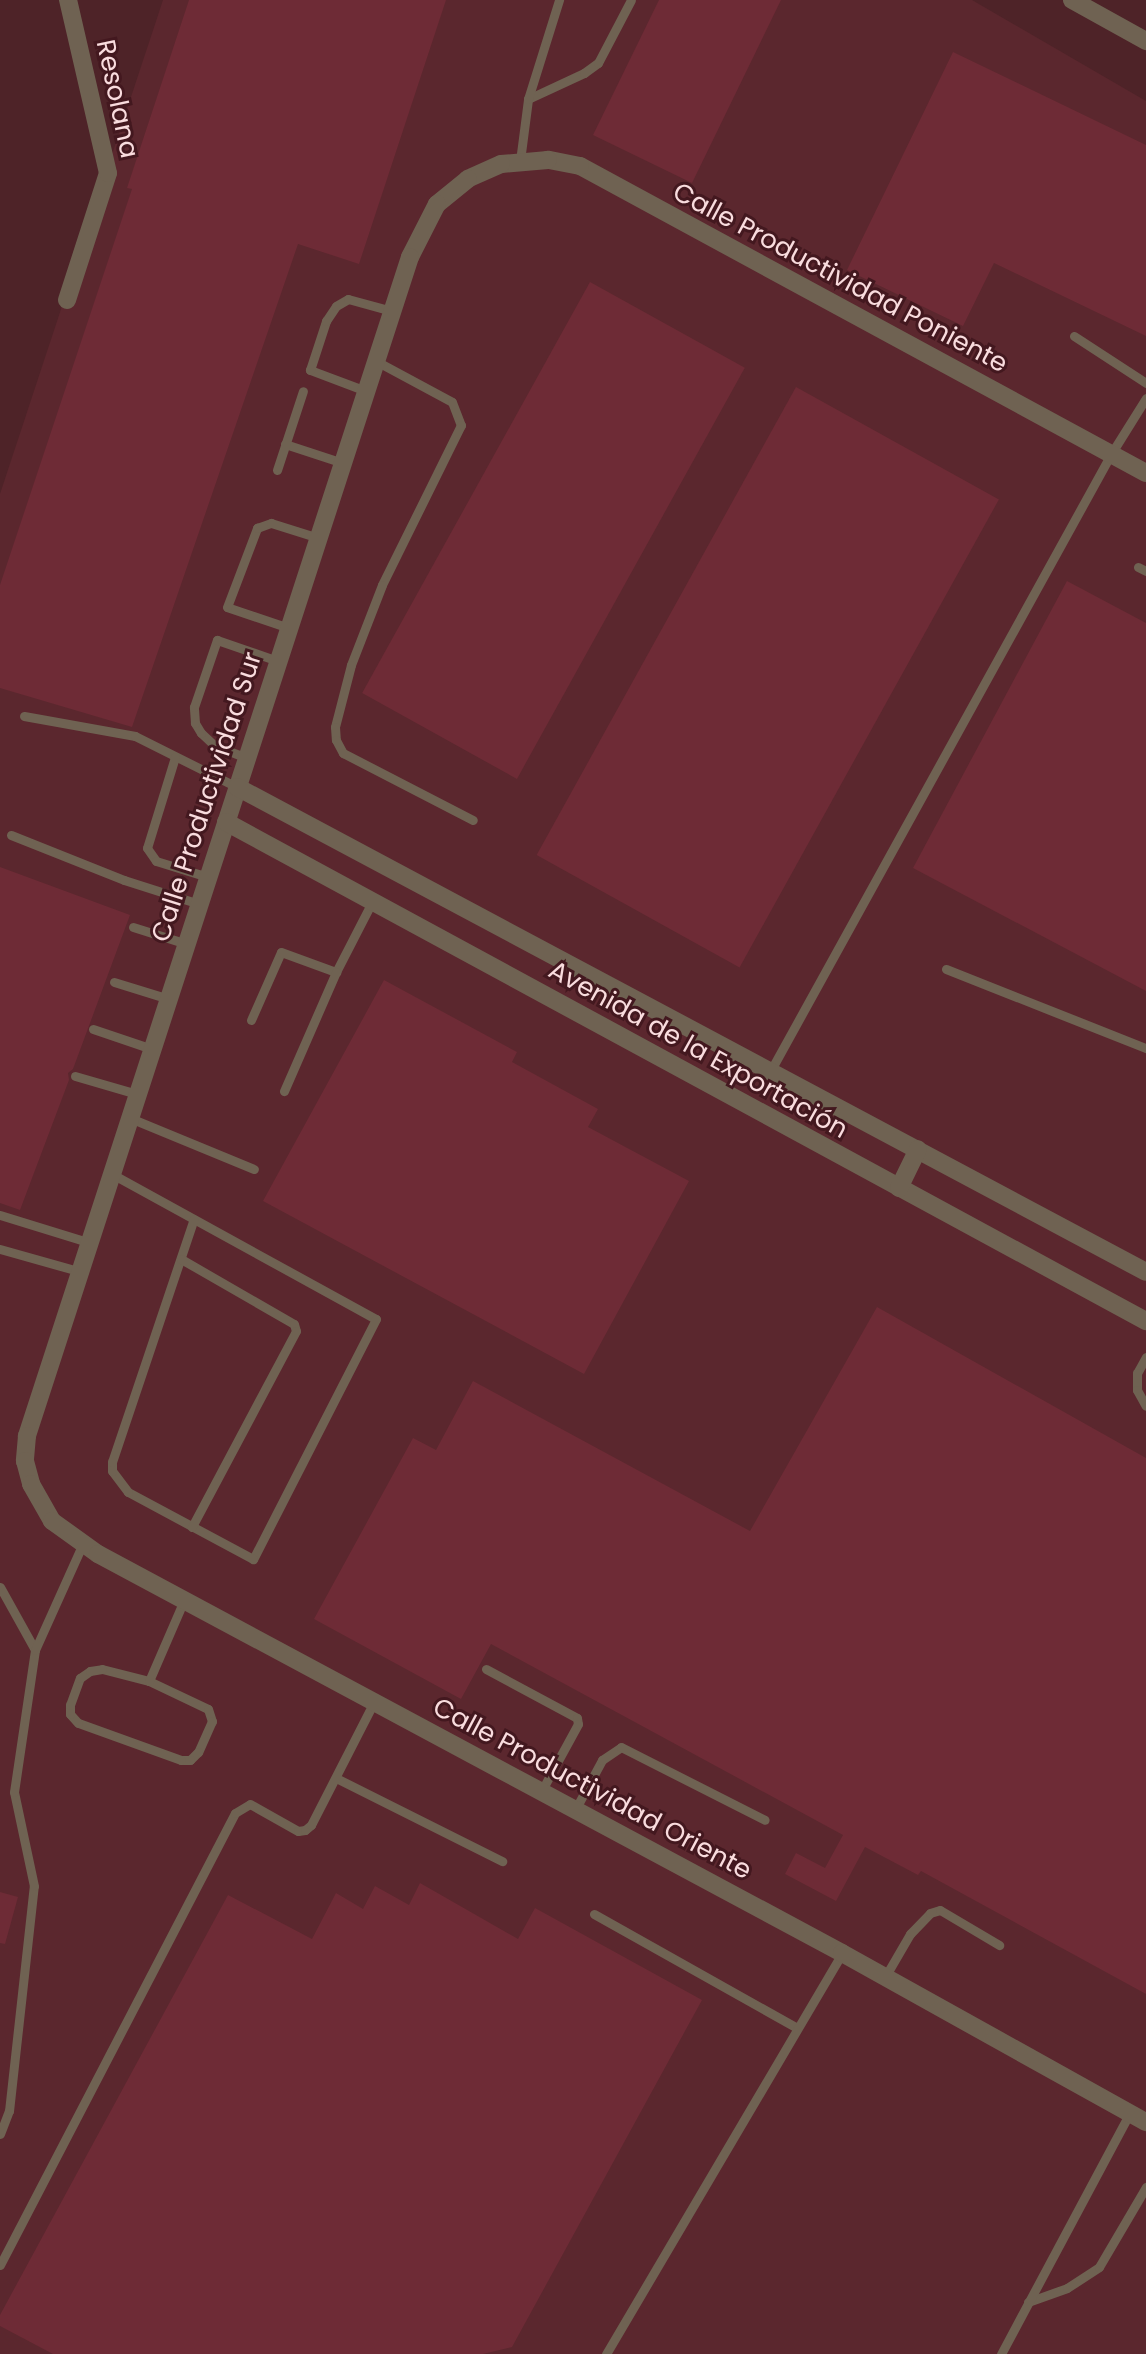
<!DOCTYPE html>
<meta charset="utf-8">
<style>
body{margin:0}
#map{position:relative;width:1146px;height:2354px;overflow:hidden;background:#4e2328;font-family:Poppins,sans-serif}
div>[style]{position:absolute}
.built>*{inset:0;background:#5b272e}
.building>*{inset:0;background:#6e2b36;transform-origin:0 0}
.service>*{height:9px;margin:-4.5px;padding:0 4.5px;transform-origin:4.5px;border-radius:4.5px;background:#6f6252}
.minor>*{height:18px;margin:-9px;padding:0 9px;transform-origin:9px;border-radius:9px;background:#6f6252}
span{translate:-50% -50%;white-space:nowrap;text-align:center;line-height:1.15;-webkit-text-stroke:6px #43181f;paint-order:stroke}
.street-label{font-size:26px;color:#f9dcde}
</style>
<div id="map">
<div class="built">
<div style="clip-path:polygon(163px 0,972px 0,1146px 101px,1146px 2354px,0 2354px,0 494px)"></div>
</div>
<div class="building">
<div style="clip-path:polygon(189px 0,446px 0,359px 264px,298px 244px,132px 727px,0 688px,0 585px,132px 189px,127px 188px)"></div>
<div style="clip-path:polygon(659px 0,781px 0,692px 183px,593px 135px)"></div>
<div style="clip-path:polygon(953px 52px,1146px 145px,1146px 336px,994px 263px,963px 326px,847px 270px)"></div>
<div style="left:590px;top:282px;width:177px;height:470px;rotate:29deg"></div>
<div style="left:796px;top:387px;width:232px;height:535px;rotate:29deg"></div>
<div style="clip-path:polygon(1067px 581px,1146px 623px,1146px 991px,913px 868px)"></div>
<div style="clip-path:polygon(0 867px,130px 915px,73px 1069px,68px 1073px,69px 1080px,20px 1210px,0 1203px)"></div>
<div style="clip-path:polygon(384px 980px,517px 1052px,512px 1062px,598px 1109px,588px 1127px,689px 1181px,584px 1374px,263px 1201px)"></div>
<div style="clip-path:polygon(877px 1307px,1146px 1458px,1146px 1994px,921px 1871px,918px 1875px,865px 1847px,836px 1901px,785px 1874px,796px 1853px,825px 1868px,843px 1835px,491px 1644px,461px 1699px,314px 1619px,413px 1438px,436px 1450px,473px 1381px,750px 1531px)"></div>
<div style="clip-path:polygon(420px 1883px,518px 1939px,535px 1908px,702px 2000px,512px 2347px,483px 2354px,53px 2354px,0 2326px,0 2315px,228px 1895px,312px 1939px,336px 1893px,363px 1909px,375px 1886px,409px 1905px)"></div>
<div style="clip-path:polygon(0 1892px,18px 1897px,5px 1944px,0 1943px)"></div>
</div>
<div class="service">
<div style="left:528px;top:99px;width:62px;rotate:-24.9deg"></div>
<div style="left:584px;top:73px;width:17px;rotate:-36deg"></div>
<div style="left:598px;top:63px;width:71px;rotate:-62.4deg"></div>
<div style="left:520px;top:161px;width:63px;rotate:-82.6deg"></div>
<div style="left:528px;top:99px;width:104px;rotate:-72.6deg"></div>
<div style="left:1074px;top:336px;width:86px;rotate:33.1deg"></div>
<div style="left:376px;top:361px;width:86px;rotate:28.3deg"></div>
<div style="left:452px;top:402px;width:25px;rotate:69deg"></div>
<div style="left:461px;top:425px;width:178px;rotate:116.3deg"></div>
<div style="left:382px;top:585px;width:86px;rotate:111.2deg"></div>
<div style="left:351px;top:665px;width:64px;rotate:104.5deg"></div>
<div style="left:335px;top:727px;width:13px;rotate:86deg"></div>
<div style="left:336px;top:740px;width:15px;rotate:62deg"></div>
<div style="left:343px;top:753px;width:146px;rotate:27.3deg"></div>
<div style="left:366px;top:391px;width:60px;rotate:-159.4deg"></div>
<div style="left:310px;top:370px;width:52px;rotate:-71.9deg"></div>
<div style="left:326px;top:321px;width:18px;rotate:-56deg"></div>
<div style="left:336px;top:306px;width:14px;rotate:-30deg"></div>
<div style="left:348px;top:299px;width:46px;rotate:15.3deg"></div>
<div style="left:285px;top:444px;width:61px;rotate:18.1deg"></div>
<div style="left:277px;top:470px;width:83px;rotate:-71.8deg"></div>
<div style="left:1138px;top:567px;width:9px;rotate:27deg"></div>
<div style="left:289px;top:628px;width:65px;rotate:-161.3deg"></div>
<div style="left:227px;top:607px;width:85px;rotate:-69.2deg"></div>
<div style="left:257px;top:528px;width:15px;rotate:-20deg"></div>
<div style="left:271px;top:523px;width:50px;rotate:17.4deg"></div>
<div style="left:24px;top:716px;width:113px;rotate:10.2deg"></div>
<div style="left:135px;top:736px;width:114px;rotate:26.6deg"></div>
<div style="left:175px;top:757px;width:95px;rotate:107.1deg"></div>
<div style="left:147px;top:848px;width:16px;rotate:55deg"></div>
<div style="left:156px;top:861px;width:54px;rotate:17.1deg"></div>
<div style="left:247px;top:758px;width:34px;rotate:-159deg"></div>
<div style="left:215px;top:746px;width:19px;rotate:-137deg"></div>
<div style="left:201px;top:733px;width:12px;rotate:-121deg"></div>
<div style="left:195px;top:723px;width:16px;rotate:-94deg"></div>
<div style="left:194px;top:707px;width:71px;rotate:-71.1deg"></div>
<div style="left:217px;top:640px;width:65px;rotate:19deg"></div>
<div style="left:11px;top:835px;width:122px;rotate:21.7deg"></div>
<div style="left:124px;top:880px;width:79px;rotate:17.7deg"></div>
<div style="left:133px;top:927px;width:57px;rotate:17.5deg"></div>
<div style="left:946px;top:969px;width:215px;rotate:21.6deg"></div>
<div style="left:336px;top:972px;width:79px;rotate:-62.8deg"></div>
<div style="left:114px;top:982px;width:58px;rotate:17.2deg"></div>
<div style="left:251px;top:1020px;width:74px;rotate:-66.2deg"></div>
<div style="left:281px;top:952px;width:59px;rotate:20deg"></div>
<div style="left:336px;top:972px;width:130px;rotate:113.6deg"></div>
<div style="left:93px;top:1029px;width:62px;rotate:18.7deg"></div>
<div style="left:771px;top:1070px;width:704px;rotate:-61.1deg"></div>
<div style="left:1111px;top:454px;width:66px;rotate:-58deg"></div>
<div style="left:75px;top:1076px;width:65px;rotate:16.2deg"></div>
<div style="left:130px;top:1118px;width:134px;rotate:22.4deg"></div>
<div style="left:112px;top:1174px;width:301px;rotate:28.8deg"></div>
<div style="left:376px;top:1319px;width:270px;rotate:117.1deg"></div>
<div style="left:253px;top:1559px;width:142px;rotate:-151.8deg"></div>
<div style="left:128px;top:1492px;width:26px;rotate:-127deg"></div>
<div style="left:112px;top:1471px;width:9px;rotate:-90deg"></div>
<div style="left:112px;top:1462px;width:256px;rotate:-71.4deg"></div>
<div style="left:0;top:1215px;width:95px;rotate:17.1deg"></div>
<div style="left:0;top:1249px;width:85px;rotate:15.7deg"></div>
<div style="left:181px;top:1259px;width:130px;rotate:29.9deg"></div>
<div style="left:294px;top:1324px;width:7px;rotate:74deg"></div>
<div style="left:296px;top:1331px;width:222px;rotate:118deg"></div>
<div style="left:1146px;top:1357px;width:18px;rotate:119deg"></div>
<div style="left:1137px;top:1373px;width:17px;rotate:90deg"></div>
<div style="left:1137px;top:1390px;width:18px;rotate:61deg"></div>
<div style="left:0;top:1587px;width:72px;rotate:60.9deg"></div>
<div style="left:102px;top:1669px;width:49px;rotate:14.3deg"></div>
<div style="left:149px;top:1681px;width:65px;rotate:25.4deg"></div>
<div style="left:208px;top:1709px;width:13px;rotate:72deg"></div>
<div style="left:212px;top:1721px;width:34px;rotate:114deg"></div>
<div style="left:198px;top:1752px;width:11px;rotate:135deg"></div>
<div style="left:190px;top:1760px;width:9px;rotate:180deg"></div>
<div style="left:181px;top:1760px;width:109px;rotate:-160.2deg"></div>
<div style="left:78px;top:1723px;width:12px;rotate:-132deg"></div>
<div style="left:70px;top:1714px;width:9px;rotate:-90deg"></div>
<div style="left:70px;top:1705px;width:29px;rotate:-70deg"></div>
<div style="left:80px;top:1678px;width:12px;rotate:-35deg"></div>
<div style="left:90px;top:1671px;width:12px;rotate:-9deg"></div>
<div style="left:486px;top:1669px;width:103px;rotate:28.3deg"></div>
<div style="left:577px;top:1718px;width:6px;rotate:81deg"></div>
<div style="left:578px;top:1724px;width:77px;rotate:118.6deg"></div>
<div style="left:149px;top:1681px;width:88px;rotate:-66.6deg"></div>
<div style="left:336px;top:1778px;width:186px;rotate:26.6deg"></div>
<div style="left:575px;top:1810px;width:57px;rotate:-61.6deg"></div>
<div style="left:602px;top:1760px;width:23px;rotate:-34deg"></div>
<div style="left:621px;top:1747px;width:161px;rotate:26.9deg"></div>
<div style="left:594px;top:1914px;width:233px;rotate:29.3deg"></div>
<div style="left:885px;top:1977px;width:50px;rotate:-59.8deg"></div>
<div style="left:910px;top:1934px;width:29px;rotate:-46deg"></div>
<div style="left:930px;top:1913px;width:10px;rotate:-17deg"></div>
<div style="left:940px;top:1910px;width:69px;rotate:30.7deg"></div>
<div style="left:0;top:2134px;width:25px;rotate:-69deg"></div>
<div style="left:9px;top:2111px;width:226px;rotate:-83.7deg"></div>
<div style="left:34px;top:1886px;width:96px;rotate:-102deg"></div>
<div style="left:14px;top:1792px;width:144px;rotate:-81.6deg"></div>
<div style="left:35px;top:1650px;width:117px;rotate:-65.8deg"></div>
<div style="left:0;top:2265px;width:509px;rotate:-62.53deg"></div>
<div style="left:235px;top:1813px;width:17px;rotate:-31deg"></div>
<div style="left:250px;top:1804px;width:55px;rotate:29.4deg"></div>
<div style="left:298px;top:1831px;width:7px;rotate:-8deg"></div>
<div style="left:305px;top:1830px;width:8px;rotate:-40deg"></div>
<div style="left:311px;top:1825px;width:138px;rotate:-62.9deg"></div>
<div style="left:1028px;top:2302px;width:41px;rotate:-19.7deg"></div>
<div style="left:1067px;top:2288px;width:38px;rotate:-33deg"></div>
<div style="left:1099px;top:2267px;width:93px;rotate:-59.6deg"></div>
<div style="left:606px;top:2354px;width:465px;rotate:-59.5deg"></div>
<div style="left:1001px;top:2354px;width:274px;rotate:-61.9deg"></div>
</div>
<div class="minor">
<div style="left:1072px;top:0;width:85px;rotate:29deg"></div>
<div style="left:67px;top:300px;width:133px;rotate:-72.1deg"></div>
<div style="left:108px;top:173px;width:178px;rotate:-103deg"></div>
<div style="left:1146px;top:473px;width:644px;rotate:-151.52deg"></div>
<div style="left:580px;top:166px;width:33px;rotate:-169deg"></div>
<div style="left:548px;top:160px;width:47px;rotate:175.1deg"></div>
<div style="left:501px;top:164px;width:36px;rotate:156deg"></div>
<div style="left:468px;top:179px;width:40px;rotate:141deg"></div>
<div style="left:437px;top:204px;width:59px;rotate:117deg"></div>
<div style="left:410px;top:257px;width:1240px;rotate:108deg"></div>
<div style="left:27px;top:1436px;width:25px;rotate:95deg"></div>
<div style="left:25px;top:1461px;width:24px;rotate:75deg"></div>
<div style="left:31px;top:1484px;width:43px;rotate:60.4deg"></div>
<div style="left:52px;top:1521px;width:57px;rotate:35.7deg"></div>
<div style="left:98px;top:1554px;width:844px;rotate:28.2deg"></div>
<div style="left:842px;top:1953px;width:348px;rotate:29.1deg"></div>
<div style="left:237px;top:787px;width:1030px;rotate:28.08deg"></div>
<div style="left:226px;top:822px;width:1047px;rotate:28.48deg"></div>
<div style="left:899px;top:1188px;width:43px;rotate:-64deg"></div>
</div>
<div class="street-label">
<span style="left:117px;top:99px;rotate:78deg">Resolana</span>
<span style="left:840px;top:278px;rotate:28deg">Calle Productividad Poniente</span>
<span style="left:207px;top:797px;rotate:-72deg">Calle Productividad Sur</span>
<span style="left:698px;top:1050px;rotate:29deg">Avenida de la Exportación</span>
<span style="left:592px;top:1789px;rotate:28deg">Calle Productividad Oriente</span>
</div>
</div>
